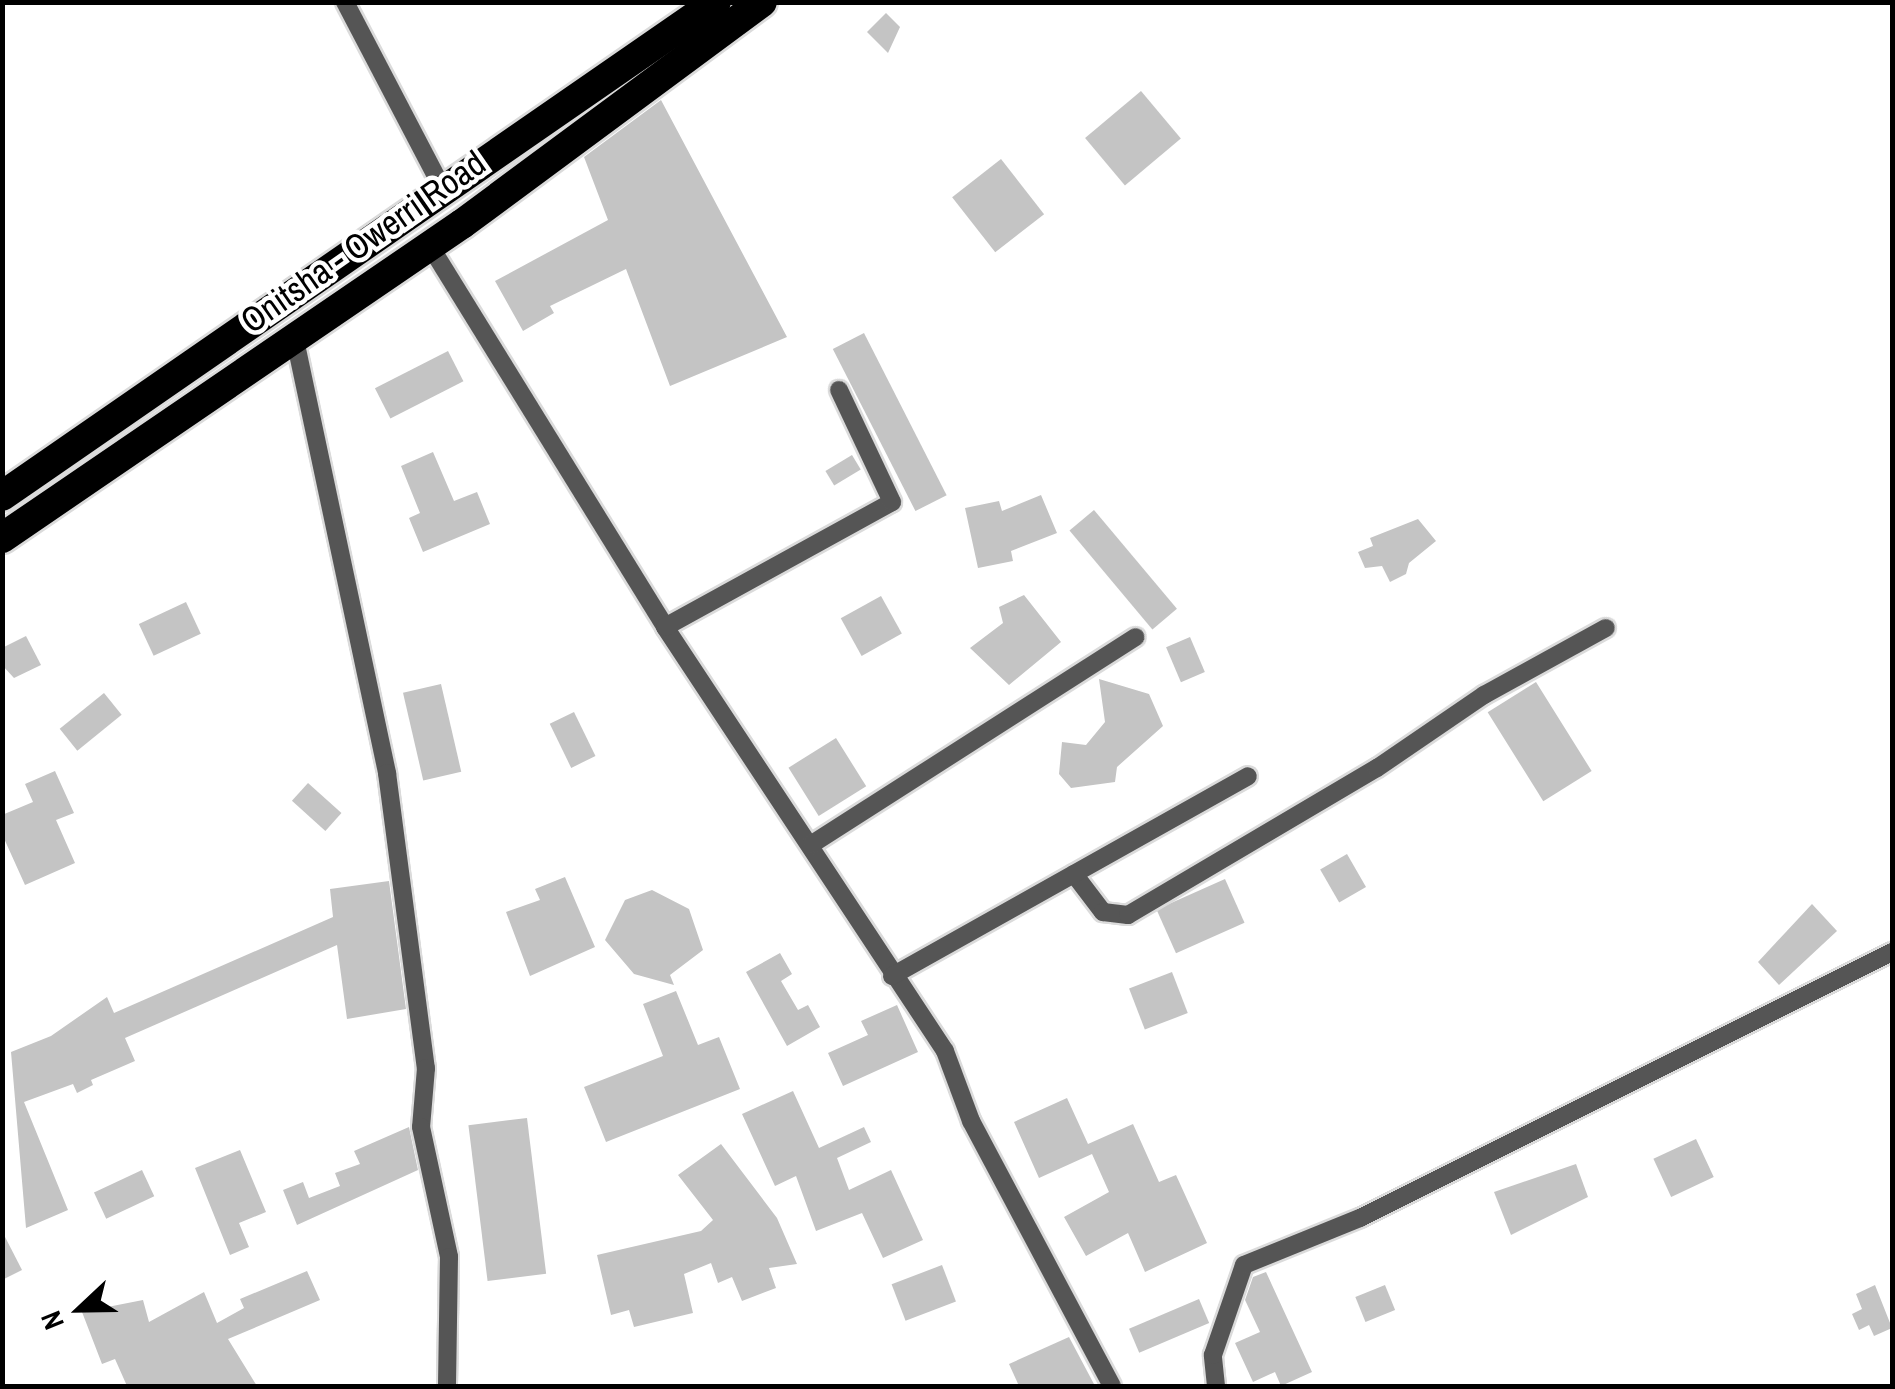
<!DOCTYPE html>
<style>
body{margin:0}
#map{position:relative;width:1895px;height:1389px;overflow:hidden;background:#fff;font-family:"Archivo Narrow",sans-serif}
div>[style]{position:absolute}
.building>*{inset:0;background:#c4c4c4;transform-origin:0 0}
.roads{filter:drop-shadow(2px 0 #dbdbdb) drop-shadow(-2px 0 #dbdbdb) drop-shadow(0 2px #dbdbdb) drop-shadow(0 -2px #dbdbdb)}
.street>*{height:18px;margin:-9px;padding:0 9px;transform-origin:9px;border-radius:9px;background:#555}
.highway>*{height:30px;margin:-15px;padding:0 15px;transform-origin:15px;border-radius:15px;background:#000}
span{translate:-50% -50%;white-space:nowrap;text-align:center;line-height:1.15;-webkit-text-stroke:9px #fff;paint-order:stroke}
.street-label{font-size:35px;color:#000}
.frame{position:absolute;inset:0;border:5px solid #000;pointer-events:none}
.north{position:absolute;left:30px;top:1259px;width:100px;height:100px;-webkit-text-stroke:8px #fff;paint-order:stroke;rotate:248deg;font-size:28px;font-weight:700;line-height:40px;text-align:center;color:#000}
.north::after{content:'';display:block;margin:auto;width:35px;height:45px;background:#000;clip-path:polygon(50% 0,100% 100%,50% 72%,0 100%)}
</style>
<div id="map">
<div class="building">
<div style="clip-path:polygon(886px 13px,900px 27px,888px 53px,867px 32px)"></div>
<div style="left:1141px;top:91px;width:62px;height:73px;rotate:50deg"></div>
<div style="clip-path:polygon(661px 100px,787px 337px,670px 386px,626px 269px,550px 306px,554px 313px,523px 331px,495px 281px,608px 220px,584px 157px)"></div>
<div style="left:1001px;top:159px;width:70px;height:62px;rotate:52deg"></div>
<div style="left:864px;top:333px;width:182px;height:35px;rotate:63deg"></div>
<div style="left:448px;top:351px;width:34px;height:82px;rotate:63deg"></div>
<div style="clip-path:polygon(433px 452px,454px 501px,477px 492px,490px 524px,423px 552px,409px 518px,420px 513px,401px 466px)"></div>
<div style="left:852px;top:455px;width:17px;height:31px;rotate:59deg"></div>
<div style="clip-path:polygon(1041px 495px,1057px 533px,1011px 551px,1013px 561px,978px 568px,965px 508px,999px 501px,1002px 511px)"></div>
<div style="left:1094px;top:510px;width:129px;height:32px;rotate:50deg"></div>
<div style="clip-path:polygon(1418px 519px,1436px 541px,1409px 563px,1406px 574px,1390px 582px,1382px 566px,1365px 568px,1358px 552px,1373px 546px,1370px 538px)"></div>
<div style="clip-path:polygon(1024px 595px,1061px 642px,1009px 685px,970px 648px,1003px 623px,999px 607px)"></div>
<div style="left:881px;top:596px;width:43px;height:46px;rotate:61deg"></div>
<div style="left:186px;top:602px;width:35px;height:52px;rotate:65deg"></div>
<div style="clip-path:polygon(26px 636px,41px 665px,14px 678px,2px 665px,2px 648px)"></div>
<div style="left:1190px;top:637px;width:38px;height:26px;rotate:67deg"></div>
<div style="clip-path:polygon(1099px 679px,1149px 694px,1163px 726px,1117px 767px,1115px 782px,1071px 788px,1059px 774px,1062px 742px,1086px 745px,1105px 722px)"></div>
<div style="left:1536px;top:682px;width:105px;height:57px;rotate:58deg"></div>
<div style="left:441px;top:684px;width:90px;height:39px;rotate:77deg"></div>
<div style="left:104px;top:693px;width:28px;height:57px;rotate:51deg"></div>
<div style="left:574px;top:712px;width:49px;height:27px;rotate:64deg"></div>
<div style="left:836px;top:738px;width:57px;height:56px;rotate:58deg"></div>
<div style="clip-path:polygon(55px 771px,74px 813px,56px 820px,75px 863px,25px 885px,2px 834px,2px 815px,33px 802px,25px 784px)"></div>
<div style="left:308px;top:783px;width:45px;height:24px;rotate:42deg"></div>
<div style="left:1347px;top:854px;width:38px;height:31px;rotate:60deg"></div>
<div style="clip-path:polygon(565px 877px,595px 947px,530px 976px,506px 912px,540px 900px,535px 889px)"></div>
<div style="left:1225px;top:879px;width:48px;height:75px;rotate:66deg"></div>
<div style="clip-path:polygon(389px 881px,406px 1009px,347px 1019px,337px 945px,125px 1038px,135px 1061px,91px 1080px,93px 1085px,77px 1093px,73px 1084px,24px 1102px,68px 1210px,26px 1228px,11px 1052px,51px 1036px,107px 997px,114px 1013px,333px 917px,330px 889px)"></div>
<div style="clip-path:polygon(652px 890px,689px 909px,703px 950px,670px 975px,674px 985px,634px 974px,605px 940px,625px 900px)"></div>
<div style="clip-path:polygon(1812px 904px,1837px 931px,1779px 985px,1758px 962px)"></div>
<div style="clip-path:polygon(780px 953px,792px 974px,781px 981px,798px 1010px,808px 1005px,820px 1027px,787px 1046px,746px 972px)"></div>
<div style="left:1172px;top:972px;width:44px;height:46px;rotate:69deg"></div>
<div style="clip-path:polygon(676px 991px,698px 1045px,719px 1037px,740px 1089px,606px 1142px,584px 1087px,663px 1056px,643px 1004px)"></div>
<div style="clip-path:polygon(897px 1005px,918px 1052px,843px 1086px,828px 1053px,868px 1035px,861px 1021px)"></div>
<div style="clip-path:polygon(793px 1091px,819px 1148px,864px 1127px,871px 1142px,837px 1158px,849px 1190px,891px 1170px,923px 1240px,883px 1258px,862px 1213px,816px 1231px,796px 1176px,775px 1186px,742px 1114px)"></div>
<div style="clip-path:polygon(1067px 1098px,1088px 1144px,1133px 1124px,1159px 1182px,1176px 1175px,1207px 1243px,1145px 1272px,1128px 1233px,1086px 1256px,1064px 1217px,1109px 1192px,1092px 1154px,1039px 1178px,1014px 1122px)"></div>
<div style="left:527px;top:1118px;width:157px;height:59px;rotate:83deg"></div>
<div style="clip-path:polygon(409px 1127px,418px 1170px,297px 1225px,283px 1190px,303px 1182px,309px 1198px,340px 1186px,335px 1173px,360px 1164px,354px 1151px)"></div>
<div style="left:1696px;top:1139px;width:42px;height:47px;rotate:65deg"></div>
<div style="clip-path:polygon(721px 1144px,777px 1218px,797px 1264px,769px 1268px,776px 1288px,742px 1301px,732px 1277px,718px 1283px,711px 1263px,684px 1274px,693px 1313px,634px 1327px,629px 1310px,611px 1315px,597px 1255px,701px 1231px,713px 1220px,678px 1175px)"></div>
<div style="clip-path:polygon(240px 1150px,266px 1212px,239px 1223px,249px 1247px,230px 1255px,195px 1168px)"></div>
<div style="clip-path:polygon(1576px 1164px,1588px 1197px,1511px 1235px,1494px 1192px)"></div>
<div style="left:142px;top:1170px;width:29px;height:53px;rotate:65deg"></div>
<div style="clip-path:polygon(2px 1231px,22px 1270px,2px 1280px)"></div>
<div style="left:942px;top:1265px;width:39px;height:54px;rotate:69deg"></div>
<div style="clip-path:polygon(307px 1271px,320px 1300px,228px 1339px,257px 1386px,127px 1386px,115px 1359px,102px 1364px,82px 1312px,143px 1300px,149px 1322px,204px 1292px,217px 1323px,244px 1308px,240px 1299px)"></div>
<div style="clip-path:polygon(1266px 1272px,1312px 1372px,1281px 1386px,1275px 1372px,1253px 1382px,1235px 1343px,1260px 1332px,1245px 1300px,1253px 1277px)"></div>
<div style="left:1385px;top:1285px;width:27px;height:32px;rotate:68deg"></div>
<div style="clip-path:polygon(1875px 1285px,1892px 1328px,1874px 1336px,1869px 1325px,1859px 1330px,1852px 1314px,1862px 1309px,1856px 1294px)"></div>
<div style="left:1199px;top:1299px;width:26px;height:76px;rotate:67deg"></div>
<div style="clip-path:polygon(1069px 1337px,1095px 1386px,1019px 1386px,1009px 1364px)"></div>
</div>
<div class="roads">
<div class="street">
<div style="left:345px;top:2px;width:218px;rotate:62.4deg"></div>
<div style="left:430px;top:246px;width:448px;rotate:58.3deg"></div>
<div style="left:665px;top:627px;width:508px;rotate:56.56deg"></div>
<div style="left:945px;top:1051px;width:75px;rotate:69.6deg"></div>
<div style="left:971px;top:1121px;width:300px;rotate:62deg"></div>
<div style="left:294px;top:335px;width:448px;rotate:78deg"></div>
<div style="left:387px;top:773px;width:298px;rotate:82.5deg"></div>
<div style="left:426px;top:1068px;width:59px;rotate:94.8deg"></div>
<div style="left:421px;top:1127px;width:133px;rotate:77.8deg"></div>
<div style="left:449px;top:1257px;width:129px;rotate:90.9deg"></div>
<div style="left:665px;top:627px;width:259px;rotate:-28.8deg"></div>
<div style="left:892px;top:502px;width:124px;rotate:-115.3deg"></div>
<div style="left:812px;top:844px;width:384px;rotate:-32.6deg"></div>
<div style="left:1074px;top:874px;width:48px;rotate:52.7deg"></div>
<div style="left:1103px;top:912px;width:25px;rotate:7deg"></div>
<div style="left:1128px;top:915px;width:289px;rotate:-30.6deg"></div>
<div style="left:1377px;top:768px;width:130px;rotate:-34.3deg"></div>
<div style="left:1484px;top:695px;width:139px;rotate:-28.8deg"></div>
<div style="left:892px;top:976px;width:408px;rotate:-29.3deg"></div>
<div style="left:1216px;top:1386px;width:31px;rotate:-96deg"></div>
<div style="left:1213px;top:1355px;width:95px;rotate:-71deg"></div>
<div style="left:1244px;top:1265px;width:125px;rotate:-22.1deg"></div>
<div style="left:1360px;top:1218px;width:595px;rotate:-26.57deg"></div>
</div>
<div class="highway">
<div style="left:2px;top:496px;width:868px;rotate:-34.68deg"></div>
<div style="left:2px;top:538px;width:557px;rotate:-34.32deg"></div>
<div style="left:462px;top:224px;width:373px;rotate:-36.5deg"></div>
</div>
</div>
<div class="street-label">
<span style="left:363px;top:242px;rotate:-35deg">Onitsha - Owerri Road</span>
</div>
<div class="frame"></div>
<div class="north">N</div>
</div>
